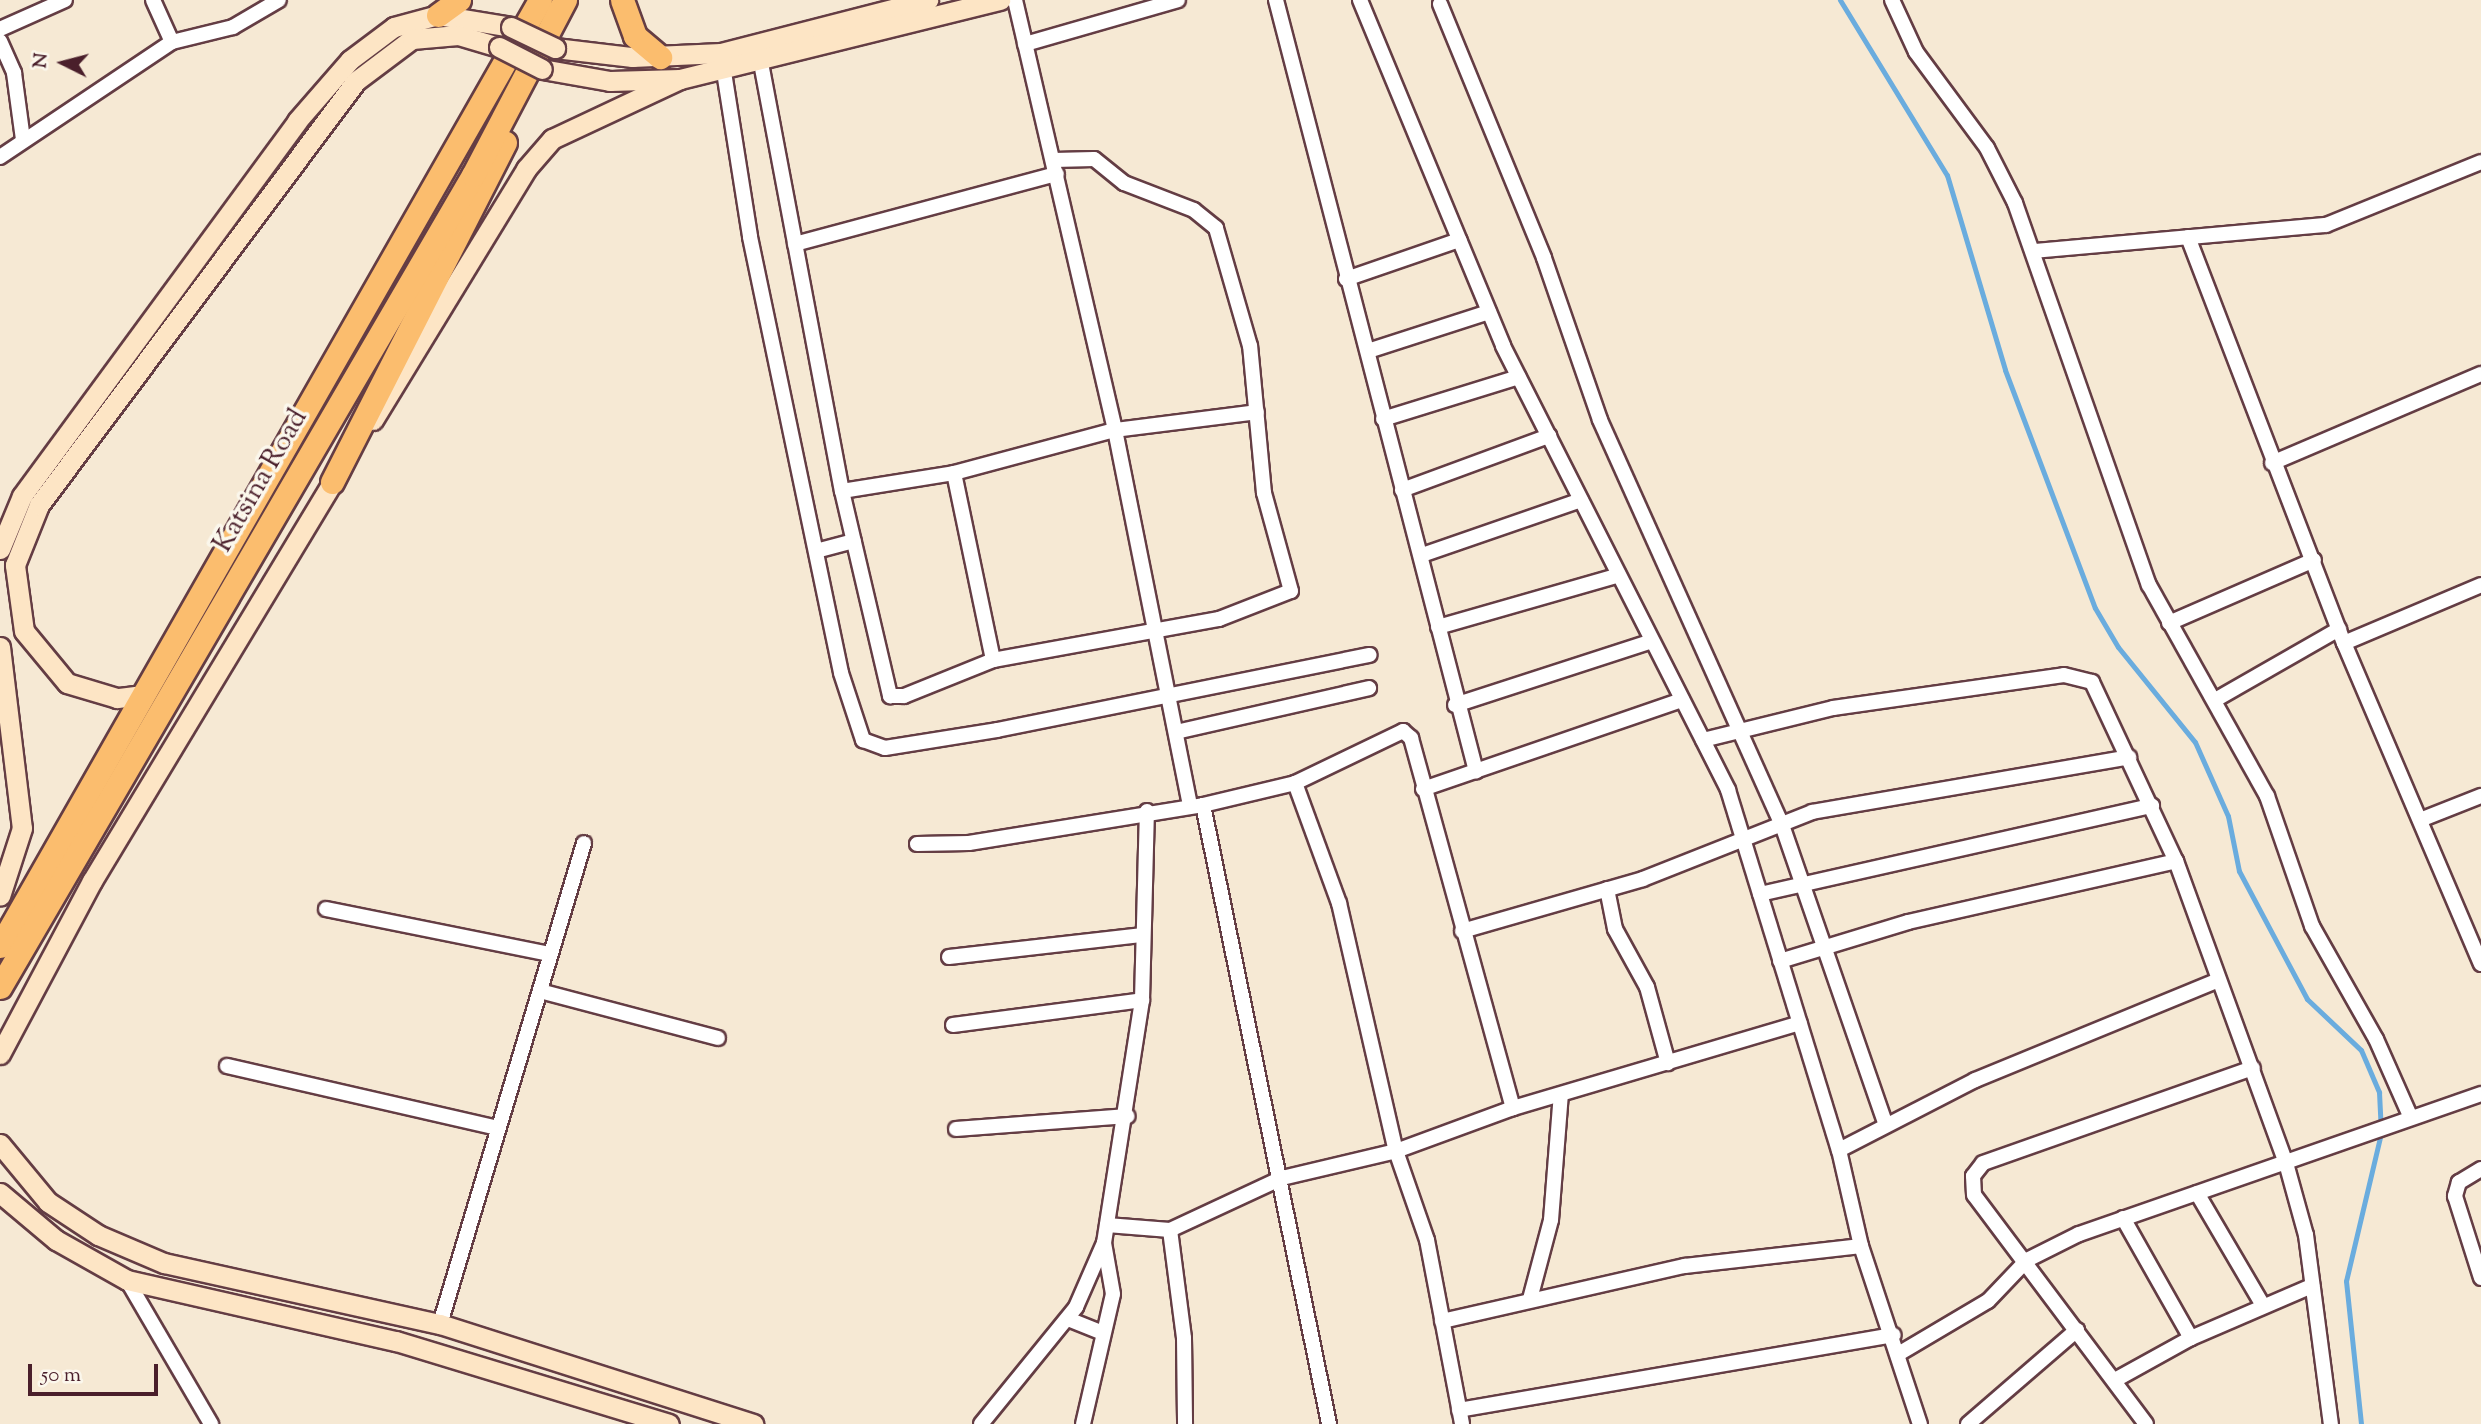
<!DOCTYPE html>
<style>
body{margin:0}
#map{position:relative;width:2481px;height:1424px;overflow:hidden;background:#f6e9d4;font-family:"Sorts Mill Goudy",serif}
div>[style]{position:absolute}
.stream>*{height:5px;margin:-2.5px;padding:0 2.5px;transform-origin:2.5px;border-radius:2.5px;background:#6aacde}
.roads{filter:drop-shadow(2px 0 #643d44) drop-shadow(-2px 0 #643d44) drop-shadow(0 2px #643d44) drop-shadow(0 -2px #643d44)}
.minor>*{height:14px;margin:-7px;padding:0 7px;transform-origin:7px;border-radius:7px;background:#fff}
.secondary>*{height:19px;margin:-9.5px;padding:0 9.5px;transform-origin:9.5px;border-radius:9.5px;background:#fde5c5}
.trunk>*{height:23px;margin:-11.5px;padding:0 11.5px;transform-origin:11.5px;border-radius:11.5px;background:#fbbd6e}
.bridges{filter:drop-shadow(2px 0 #643d44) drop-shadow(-2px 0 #643d44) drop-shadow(0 2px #643d44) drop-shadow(0 -2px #643d44)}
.secondary-bridge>*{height:19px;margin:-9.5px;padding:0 9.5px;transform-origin:9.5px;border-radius:9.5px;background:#fde5c5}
span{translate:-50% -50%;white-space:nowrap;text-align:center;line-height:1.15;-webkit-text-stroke:7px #fbf7ec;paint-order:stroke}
.street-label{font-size:28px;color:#4a1f2b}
.north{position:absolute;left:28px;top:28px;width:70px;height:70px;-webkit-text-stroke:5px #fbf7ec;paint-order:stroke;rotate:276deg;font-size:19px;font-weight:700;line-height:28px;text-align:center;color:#4a1f2b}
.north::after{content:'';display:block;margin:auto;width:24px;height:32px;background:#4a1f2b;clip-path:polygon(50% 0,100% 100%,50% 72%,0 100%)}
.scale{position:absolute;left:28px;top:1364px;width:130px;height:32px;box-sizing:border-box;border:4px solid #4a1f2b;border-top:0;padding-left:9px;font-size:21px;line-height:24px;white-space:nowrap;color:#4a1f2b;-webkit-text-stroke:5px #fbf7ec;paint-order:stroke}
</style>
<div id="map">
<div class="stream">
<div style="left:1840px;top:0;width:205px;rotate:58.6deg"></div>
<div style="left:1947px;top:175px;width:203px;rotate:73.4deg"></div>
<div style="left:2005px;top:370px;width:254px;rotate:69.3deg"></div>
<div style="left:2095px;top:608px;width:45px;rotate:59.5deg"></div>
<div style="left:2118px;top:647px;width:122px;rotate:51deg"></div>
<div style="left:2195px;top:742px;width:81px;rotate:66deg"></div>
<div style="left:2228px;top:816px;width:56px;rotate:78.7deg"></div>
<div style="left:2239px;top:871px;width:145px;rotate:62deg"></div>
<div style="left:2307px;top:999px;width:74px;rotate:43.4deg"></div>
<div style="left:2361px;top:1050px;width:46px;rotate:66.8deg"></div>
<div style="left:2379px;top:1092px;width:41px;rotate:87.2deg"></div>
<div style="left:2381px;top:1133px;width:152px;rotate:103.3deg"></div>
<div style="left:2346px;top:1281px;width:144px;rotate:84deg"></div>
</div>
<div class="roads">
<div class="minor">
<div style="left:153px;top:0;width:46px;rotate:65.7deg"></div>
<div style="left:1015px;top:0;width:441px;rotate:76.9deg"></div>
<div style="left:1115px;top:430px;width:383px;rotate:78.7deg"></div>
<div style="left:1276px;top:0;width:797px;rotate:75.46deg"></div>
<div style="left:1360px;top:0;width:374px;rotate:67.5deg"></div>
<div style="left:1503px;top:346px;width:498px;rotate:63.1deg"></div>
<div style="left:1728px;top:790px;width:377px;rotate:72.9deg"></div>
<div style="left:1839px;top:1150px;width:98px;rotate:77.1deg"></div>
<div style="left:1861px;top:1246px;width:188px;rotate:71.7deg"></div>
<div style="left:1892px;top:0;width:57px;rotate:65.2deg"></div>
<div style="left:1916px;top:52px;width:119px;rotate:53.5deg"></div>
<div style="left:1987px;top:148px;width:62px;rotate:63deg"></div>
<div style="left:2015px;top:203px;width:405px;rotate:70.7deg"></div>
<div style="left:2149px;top:585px;width:242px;rotate:60.8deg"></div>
<div style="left:2267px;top:796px;width:138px;rotate:70.9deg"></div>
<div style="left:2312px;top:926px;width:130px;rotate:60.5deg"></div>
<div style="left:2376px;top:1039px;width:86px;rotate:66.1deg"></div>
<div style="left:1440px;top:4px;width:274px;rotate:67.7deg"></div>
<div style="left:1544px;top:258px;width:171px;rotate:70.9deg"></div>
<div style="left:1600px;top:420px;width:444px;rotate:65.8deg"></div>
<div style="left:1782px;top:825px;width:314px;rotate:70.9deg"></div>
<div style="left:0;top:29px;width:71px;rotate:-24deg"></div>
<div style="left:0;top:41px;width:35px;rotate:66deg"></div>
<div style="left:14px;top:73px;width:68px;rotate:82.3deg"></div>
<div style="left:1025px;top:44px;width:159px;rotate:-16deg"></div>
<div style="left:761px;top:63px;width:436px;rotate:79.3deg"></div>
<div style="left:842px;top:491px;width:211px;rotate:76.8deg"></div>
<div style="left:890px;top:696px;width:14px"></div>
<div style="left:904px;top:696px;width:96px;rotate:-22deg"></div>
<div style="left:993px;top:660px;width:230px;rotate:-10.3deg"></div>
<div style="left:1219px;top:619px;width:77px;rotate:-21.3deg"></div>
<div style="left:1291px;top:591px;width:102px;rotate:-105.4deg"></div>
<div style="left:1264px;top:493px;width:148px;rotate:-95.4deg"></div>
<div style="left:1250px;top:346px;width:123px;rotate:-106.1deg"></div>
<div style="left:1216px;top:228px;width:28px;rotate:-141deg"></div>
<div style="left:1194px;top:210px;width:75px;rotate:-158.9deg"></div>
<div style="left:1124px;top:183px;width:38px;rotate:-141deg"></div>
<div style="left:1094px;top:159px;width:40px;rotate:178.6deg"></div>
<div style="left:724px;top:72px;width:167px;rotate:81deg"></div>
<div style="left:750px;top:237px;width:445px;rotate:78.2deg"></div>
<div style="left:841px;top:673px;width:71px;rotate:71.8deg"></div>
<div style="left:863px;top:740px;width:23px;rotate:20deg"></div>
<div style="left:885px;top:748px;width:113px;rotate:-9.1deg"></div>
<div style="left:997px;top:730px;width:380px;rotate:-11.4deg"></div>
<div style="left:0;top:157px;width:207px;rotate:-33.8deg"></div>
<div style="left:172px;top:42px;width:63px;rotate:-13.8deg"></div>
<div style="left:233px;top:27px;width:53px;rotate:-30.4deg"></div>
<div style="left:2188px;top:237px;width:435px;rotate:69deg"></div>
<div style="left:2344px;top:643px;width:349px;rotate:66.9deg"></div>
<div style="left:795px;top:244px;width:271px;rotate:-15deg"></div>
<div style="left:2034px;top:251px;width:293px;rotate:-5.1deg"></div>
<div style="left:2326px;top:225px;width:167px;rotate:-22.1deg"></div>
<div style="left:1346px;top:279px;width:120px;rotate:-19deg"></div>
<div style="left:1368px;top:351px;width:127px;rotate:-17.9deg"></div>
<div style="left:1383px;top:419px;width:142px;rotate:-17.2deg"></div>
<div style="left:2272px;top:463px;width:227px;rotate:-23.1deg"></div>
<div style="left:954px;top:473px;width:191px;rotate:78.2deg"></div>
<div style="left:1402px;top:490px;width:157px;rotate:-20.2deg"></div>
<div style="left:842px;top:491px;width:113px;rotate:-9.1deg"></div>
<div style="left:954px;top:473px;width:167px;rotate:-15deg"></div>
<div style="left:1115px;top:430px;width:143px;rotate:-7.2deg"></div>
<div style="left:816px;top:551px;width:39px;rotate:-15deg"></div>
<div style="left:1422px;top:555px;width:168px;rotate:-19.1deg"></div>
<div style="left:2169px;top:623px;width:158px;rotate:-23.5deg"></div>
<div style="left:1438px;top:627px;width:188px;rotate:-16deg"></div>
<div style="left:2344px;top:643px;width:149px;rotate:-22.9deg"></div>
<div style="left:2215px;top:700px;width:143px;rotate:-29.8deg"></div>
<div style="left:1455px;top:705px;width:207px;rotate:-18deg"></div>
<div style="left:1176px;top:732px;width:198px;rotate:-12.8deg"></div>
<div style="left:1703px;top:740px;width:134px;rotate:-13.8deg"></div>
<div style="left:1833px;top:708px;width:233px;rotate:-8.1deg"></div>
<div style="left:2064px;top:675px;width:29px;rotate:14deg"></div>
<div style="left:2092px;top:682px;width:198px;rotate:64.9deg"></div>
<div style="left:2176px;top:861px;width:321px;rotate:70deg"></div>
<div style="left:2286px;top:1163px;width:75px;rotate:74.5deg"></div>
<div style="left:2306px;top:1235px;width:191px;rotate:82.5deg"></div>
<div style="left:1295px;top:783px;width:128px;rotate:69.9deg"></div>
<div style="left:1339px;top:903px;width:254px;rotate:77.1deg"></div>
<div style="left:1396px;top:1151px;width:94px;rotate:70.8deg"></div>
<div style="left:1427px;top:1240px;width:187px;rotate:79.2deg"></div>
<div style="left:1423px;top:789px;width:274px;rotate:-19deg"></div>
<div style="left:1203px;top:805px;width:632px;rotate:78.49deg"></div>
<div style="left:2420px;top:820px;width:66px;rotate:-21.5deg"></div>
<div style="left:917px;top:844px;width:52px;rotate:-1.1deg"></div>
<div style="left:969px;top:843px;width:237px;rotate:-9.2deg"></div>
<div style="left:1203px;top:805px;width:95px;rotate:-13.4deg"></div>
<div style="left:1295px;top:783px;width:120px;rotate:-25.7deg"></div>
<div style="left:1403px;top:731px;width:11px;rotate:41deg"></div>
<div style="left:1411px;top:738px;width:384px;rotate:74.6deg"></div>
<div style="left:1607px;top:889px;width:41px;rotate:78.7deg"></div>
<div style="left:1615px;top:929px;width:66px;rotate:61.1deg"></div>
<div style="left:1647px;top:987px;width:79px;rotate:74.6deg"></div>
<div style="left:1760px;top:894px;width:402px;rotate:-12.7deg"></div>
<div style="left:326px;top:909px;width:228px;rotate:11.4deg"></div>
<div style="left:1462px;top:931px;width:188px;rotate:-16deg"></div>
<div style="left:1643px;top:879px;width:182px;rotate:-21.6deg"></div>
<div style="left:1812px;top:812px;width:322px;rotate:-9.8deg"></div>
<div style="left:949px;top:957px;width:193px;rotate:-6.5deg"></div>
<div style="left:1780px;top:961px;width:134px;rotate:-16.9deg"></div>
<div style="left:1908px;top:922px;width:275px;rotate:-12.8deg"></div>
<div style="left:540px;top:991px;width:184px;rotate:14.8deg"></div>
<div style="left:953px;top:1025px;width:191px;rotate:-7.5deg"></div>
<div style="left:227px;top:1066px;width:278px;rotate:12.9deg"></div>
<div style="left:956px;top:1129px;width:172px;rotate:-4.3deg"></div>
<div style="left:1839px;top:1150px;width:153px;rotate:-27.2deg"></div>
<div style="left:1975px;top:1080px;width:261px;rotate:-22.3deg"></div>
<div style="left:2481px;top:1169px;width:26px;rotate:149deg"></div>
<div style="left:2459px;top:1182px;width:15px;rotate:106deg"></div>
<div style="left:2455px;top:1196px;width:86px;rotate:72.4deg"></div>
<div style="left:2197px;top:1193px;width:129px;rotate:59.6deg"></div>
<div style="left:2123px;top:1218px;width:138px;rotate:60.5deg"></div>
<div style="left:1107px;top:1225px;width:63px;rotate:4.5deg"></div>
<div style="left:1170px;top:1230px;width:123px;rotate:-24.9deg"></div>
<div style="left:1282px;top:1178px;width:117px;rotate:-13.3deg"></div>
<div style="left:1396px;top:1151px;width:125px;rotate:-20.2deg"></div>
<div style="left:1513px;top:1108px;width:299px;rotate:-16.5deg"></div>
<div style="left:1170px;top:1230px;width:109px;rotate:82.6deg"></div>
<div style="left:1184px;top:1338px;width:86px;rotate:89.3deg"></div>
<div style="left:127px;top:1280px;width:167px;rotate:59.7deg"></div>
<div style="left:1530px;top:1299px;width:82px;rotate:-75.1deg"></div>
<div style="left:1551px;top:1220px;width:126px;rotate:-85.5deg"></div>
<div style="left:1068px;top:1319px;width:35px;rotate:22deg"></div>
<div style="left:1442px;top:1321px;width:249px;rotate:-12.8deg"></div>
<div style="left:1685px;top:1266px;width:177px;rotate:-6.5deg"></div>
<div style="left:440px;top:1324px;width:502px;rotate:-73.33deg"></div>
<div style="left:1900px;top:1353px;width:102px;rotate:-30.6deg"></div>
<div style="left:1988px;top:1301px;width:57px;rotate:-46.4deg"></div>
<div style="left:2027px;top:1260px;width:58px;rotate:-26.6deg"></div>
<div style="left:2079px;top:1234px;width:426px;rotate:-19.2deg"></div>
<div style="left:2115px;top:1380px;width:87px;rotate:-28.9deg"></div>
<div style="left:2191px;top:1338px;width:132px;rotate:-23.3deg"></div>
<div style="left:1459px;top:1410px;width:441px;rotate:-9.8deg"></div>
<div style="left:981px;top:1424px;width:151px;rotate:-50.9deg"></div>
<div style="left:1076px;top:1307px;width:70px;rotate:-66.4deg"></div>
<div style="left:1104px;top:1243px;width:246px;rotate:-81.1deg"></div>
<div style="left:1142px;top:1000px;width:189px;rotate:-88.5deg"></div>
<div style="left:1083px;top:1424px;width:133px;rotate:-77deg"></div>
<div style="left:1113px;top:1294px;width:52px;rotate:-100deg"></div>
<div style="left:1968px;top:1424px;width:144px;rotate:-40.8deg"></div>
<div style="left:2146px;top:1424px;width:286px;rotate:-126.9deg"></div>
<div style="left:1974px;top:1195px;width:19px;rotate:-93deg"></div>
<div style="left:1973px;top:1176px;width:16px;rotate:-52deg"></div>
<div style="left:1983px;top:1163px;width:286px;rotate:-19.4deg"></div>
</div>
<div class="secondary">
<div style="left:555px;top:48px;width:78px;rotate:6.7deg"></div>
<div style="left:632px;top:57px;width:89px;rotate:-2.6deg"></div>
<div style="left:721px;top:53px;width:214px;rotate:-14.4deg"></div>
<div style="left:542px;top:69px;width:69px;rotate:10deg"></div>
<div style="left:610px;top:81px;width:70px;rotate:-1.6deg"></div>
<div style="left:680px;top:79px;width:330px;rotate:-13.9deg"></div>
<div style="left:373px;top:420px;width:294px;rotate:-58.6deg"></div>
<div style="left:526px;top:169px;width:40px;rotate:-49deg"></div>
<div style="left:552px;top:139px;width:141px;rotate:-25.1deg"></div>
<div style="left:0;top:549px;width:57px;rotate:-67.5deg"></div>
<div style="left:22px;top:496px;width:465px;rotate:-53.7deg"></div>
<div style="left:297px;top:121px;width:81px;rotate:-49deg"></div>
<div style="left:350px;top:60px;width:55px;rotate:-36.9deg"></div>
<div style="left:394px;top:27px;width:46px;rotate:-15.3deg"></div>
<div style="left:438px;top:15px;width:74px;rotate:9.3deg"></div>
<div style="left:0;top:647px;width:182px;rotate:83.1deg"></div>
<div style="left:22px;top:828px;width:71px;rotate:107.9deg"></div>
<div style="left:143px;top:695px;width:26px;rotate:173deg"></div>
<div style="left:117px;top:698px;width:52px;rotate:-163.3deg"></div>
<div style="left:67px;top:683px;width:67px;rotate:-129.6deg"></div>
<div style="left:24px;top:631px;width:67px;rotate:-97.8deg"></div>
<div style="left:15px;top:565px;width:65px;rotate:-68.2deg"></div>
<div style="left:39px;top:505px;width:529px;rotate:-53.22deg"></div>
<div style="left:356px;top:81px;width:70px;rotate:-36.9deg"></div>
<div style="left:412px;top:39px;width:46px;rotate:-5deg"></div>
<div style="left:458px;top:35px;width:43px;rotate:16.3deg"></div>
<div style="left:0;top:1054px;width:196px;rotate:-62deg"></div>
<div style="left:92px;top:881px;width:479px;rotate:-58.9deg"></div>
<div style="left:0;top:1144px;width:75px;rotate:50.4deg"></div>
<div style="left:48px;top:1202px;width:60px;rotate:33.4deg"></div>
<div style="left:98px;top:1235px;width:72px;rotate:23deg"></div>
<div style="left:164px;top:1263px;width:283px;rotate:12.5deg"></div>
<div style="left:440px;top:1324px;width:329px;rotate:17.7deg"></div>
<div style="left:0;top:1193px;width:73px;rotate:40deg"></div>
<div style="left:56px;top:1240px;width:81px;rotate:29.4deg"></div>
<div style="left:127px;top:1280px;width:276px;rotate:12.8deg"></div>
<div style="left:396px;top:1341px;width:285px;rotate:16.9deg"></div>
</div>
<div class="trunk">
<div style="left:622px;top:0;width:38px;rotate:70deg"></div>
<div style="left:635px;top:36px;width:33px;rotate:40deg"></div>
<div style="left:438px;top:15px;width:26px;rotate:-36deg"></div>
<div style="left:332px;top:482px;width:381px;rotate:-63deg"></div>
<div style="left:0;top:946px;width:1089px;rotate:-60.28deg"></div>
<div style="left:0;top:987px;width:940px;rotate:-59.78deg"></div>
<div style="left:473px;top:175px;width:198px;rotate:-62.3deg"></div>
</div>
</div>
<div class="bridges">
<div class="secondary-bridge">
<div style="left:511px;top:27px;width:49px;rotate:25.5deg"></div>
<div style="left:499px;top:47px;width:48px;rotate:27.1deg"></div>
</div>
</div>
<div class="street-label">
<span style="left:261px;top:481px;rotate:-60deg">Katsina Road</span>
</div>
<div class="north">N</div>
<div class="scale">50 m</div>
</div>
